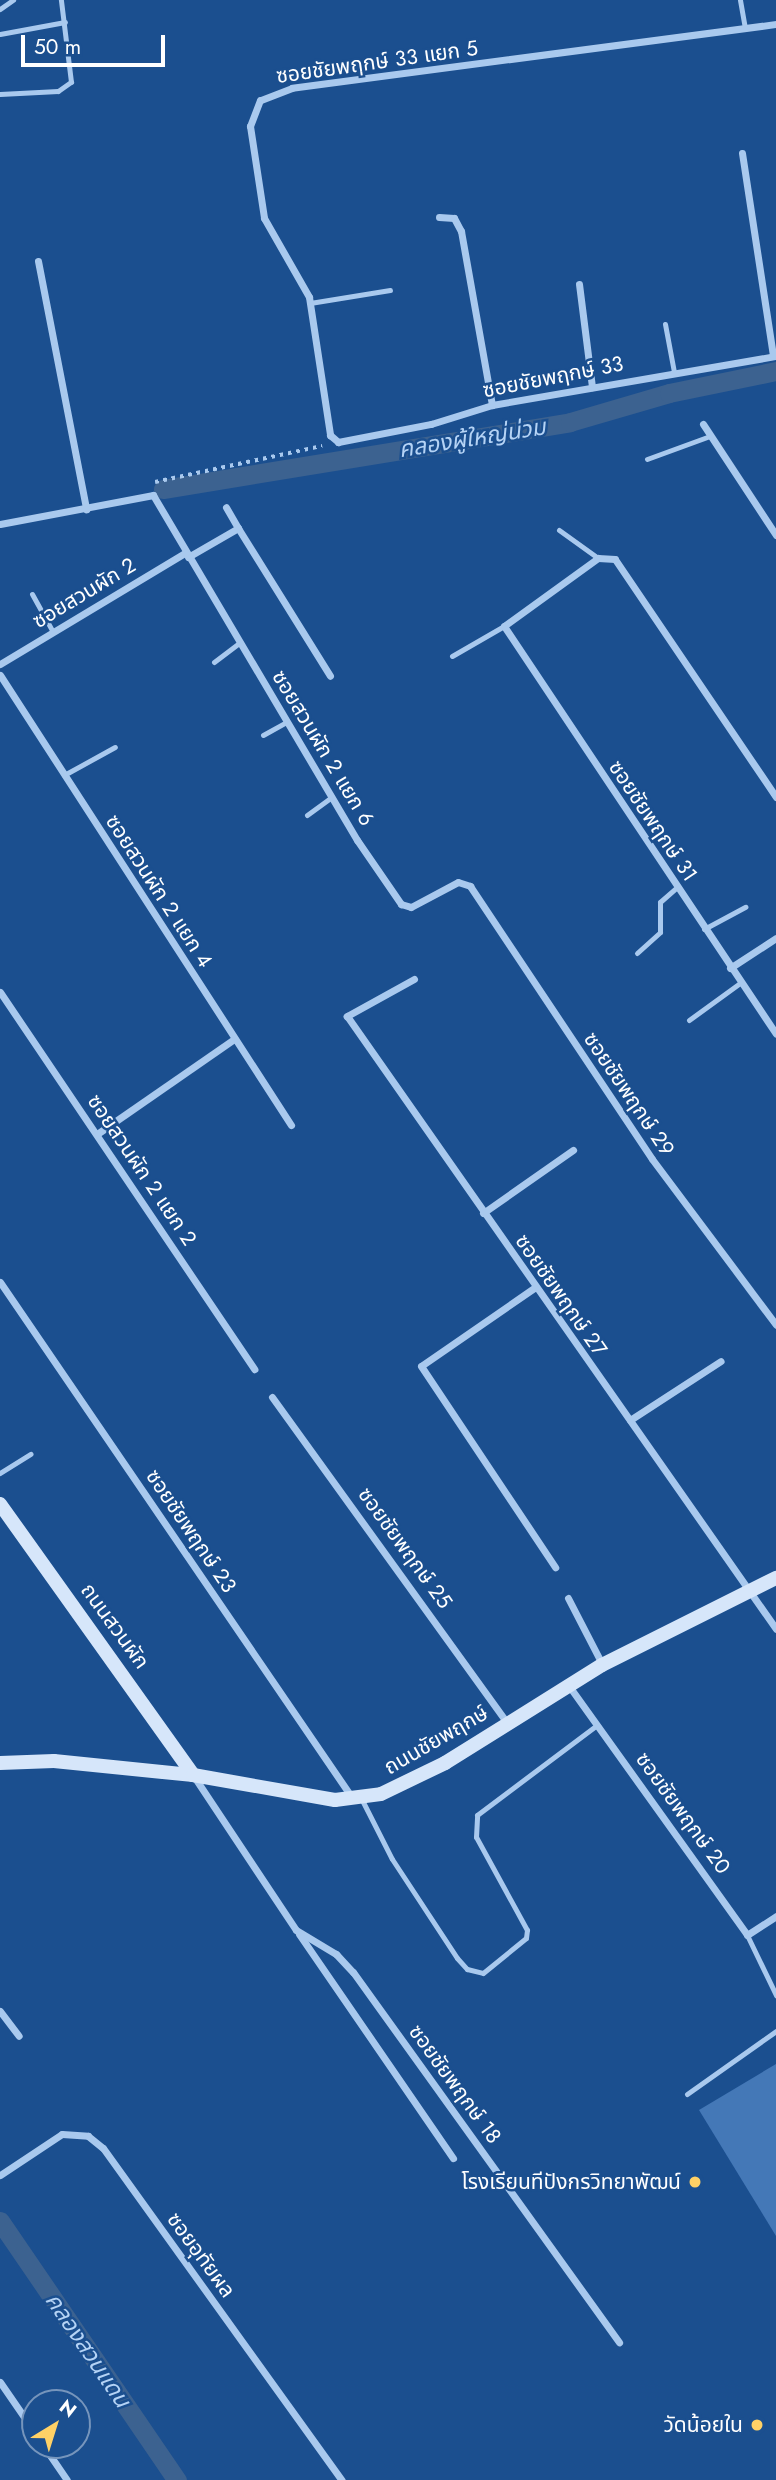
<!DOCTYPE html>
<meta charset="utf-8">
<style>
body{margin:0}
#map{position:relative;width:776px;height:2480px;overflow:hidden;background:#1b4f8f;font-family:Jost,"Noto Sans Thai",sans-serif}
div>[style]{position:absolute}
.canal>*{height:19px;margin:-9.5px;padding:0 9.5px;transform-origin:9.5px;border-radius:9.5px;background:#3c6290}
.building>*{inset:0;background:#4478b7}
.path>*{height:3.5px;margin-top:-1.75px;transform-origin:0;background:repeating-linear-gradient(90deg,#a9c9ee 0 3.5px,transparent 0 8.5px)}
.lane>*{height:5px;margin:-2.5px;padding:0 2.5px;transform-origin:2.5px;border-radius:2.5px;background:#a9c9ee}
.street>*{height:7px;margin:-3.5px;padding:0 3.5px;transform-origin:3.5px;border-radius:3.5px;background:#a9c9ee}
.secondary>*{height:14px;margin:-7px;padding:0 7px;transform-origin:7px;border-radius:7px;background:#d6e6fa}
.dots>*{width:19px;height:19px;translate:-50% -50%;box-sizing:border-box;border:4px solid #1b4f8f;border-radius:50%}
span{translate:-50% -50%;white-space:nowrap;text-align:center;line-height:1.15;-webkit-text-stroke:5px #1b4f8f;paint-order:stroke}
.street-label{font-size:21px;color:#fff}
.poi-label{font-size:21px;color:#fff}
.right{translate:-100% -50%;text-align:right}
.water-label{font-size:23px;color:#b5d3f5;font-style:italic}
.north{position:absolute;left:21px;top:2389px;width:70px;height:70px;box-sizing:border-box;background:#1b4f8f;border:2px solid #7695bc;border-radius:50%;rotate:38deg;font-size:19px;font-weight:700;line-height:28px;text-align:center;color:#fff}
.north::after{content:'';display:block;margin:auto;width:24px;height:32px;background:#ffd166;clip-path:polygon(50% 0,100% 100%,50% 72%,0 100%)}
.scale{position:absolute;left:21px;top:35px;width:144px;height:32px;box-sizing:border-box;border:4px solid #fff;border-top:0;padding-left:9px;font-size:21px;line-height:24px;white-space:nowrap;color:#fff;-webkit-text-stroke:5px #1b4f8f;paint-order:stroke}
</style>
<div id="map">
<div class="canal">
<div style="left:163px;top:489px;width:412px;rotate:-9.3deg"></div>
<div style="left:570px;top:422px;width:103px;rotate:-16.3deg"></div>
<div style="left:669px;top:393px;width:109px;rotate:-11.6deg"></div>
<div style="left:0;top:2221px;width:314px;rotate:55.7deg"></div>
</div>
<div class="building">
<div style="clip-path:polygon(776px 2064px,776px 2236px,699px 2110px)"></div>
</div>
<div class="path">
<div style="left:155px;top:482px;width:171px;rotate:-12.2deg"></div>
</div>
<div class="lane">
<div style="left:740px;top:0;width:28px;rotate:80deg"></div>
<div style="left:0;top:9px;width:16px;rotate:-35deg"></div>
<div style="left:0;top:34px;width:66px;rotate:-10.5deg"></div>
<div style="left:0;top:94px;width:58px;rotate:-3deg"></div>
<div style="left:58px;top:91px;width:16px;rotate:-35deg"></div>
<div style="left:71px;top:82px;width:83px;rotate:-97deg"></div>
<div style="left:310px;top:303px;width:81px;rotate:-9.2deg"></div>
<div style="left:665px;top:324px;width:49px;rotate:79.4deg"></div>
<div style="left:647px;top:459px;width:67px;rotate:-20.1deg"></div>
<div style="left:559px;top:530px;width:48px;rotate:35.7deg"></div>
<div style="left:32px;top:594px;width:43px;rotate:61.1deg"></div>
<div style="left:452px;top:656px;width:60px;rotate:-30deg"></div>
<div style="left:214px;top:662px;width:31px;rotate:-37deg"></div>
<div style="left:263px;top:735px;width:26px;rotate:-29deg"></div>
<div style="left:64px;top:775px;width:58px;rotate:-28.8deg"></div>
<div style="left:307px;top:815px;width:31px;rotate:-36deg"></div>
<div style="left:704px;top:929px;width:47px;rotate:-28.2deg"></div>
<div style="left:637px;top:953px;width:31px;rotate:-42deg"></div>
<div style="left:660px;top:932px;width:30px;rotate:-90deg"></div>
<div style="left:660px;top:902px;width:21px;rotate:-41deg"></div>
<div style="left:689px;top:1020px;width:63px;rotate:-36deg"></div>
<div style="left:0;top:1473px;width:36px;rotate:-32deg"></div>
<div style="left:361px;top:1798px;width:68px;rotate:63.1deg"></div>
<div style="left:392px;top:1859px;width:118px;rotate:56.7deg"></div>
<div style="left:457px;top:1958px;width:15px;rotate:48deg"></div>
<div style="left:467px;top:1969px;width:16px;rotate:14deg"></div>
<div style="left:483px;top:1973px;width:55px;rotate:-39.1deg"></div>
<div style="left:526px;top:1938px;width:8px;rotate:-83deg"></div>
<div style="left:527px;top:1930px;width:106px;rotate:-118.7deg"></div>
<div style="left:476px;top:1837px;width:22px;rotate:-87deg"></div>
<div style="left:477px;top:1815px;width:150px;rotate:-36.9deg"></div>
<div style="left:747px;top:1935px;width:67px;rotate:64.2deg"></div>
<div style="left:687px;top:2094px;width:109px;rotate:-35.3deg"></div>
</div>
<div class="street">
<div style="left:776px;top:24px;width:488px;rotate:172.5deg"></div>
<div style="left:292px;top:88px;width:34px;rotate:159deg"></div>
<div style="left:260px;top:100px;width:28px;rotate:111deg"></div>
<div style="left:250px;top:126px;width:93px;rotate:81.3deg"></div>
<div style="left:264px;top:218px;width:91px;rotate:60.3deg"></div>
<div style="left:309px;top:297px;width:140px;rotate:81.3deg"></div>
<div style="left:330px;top:435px;width:11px;rotate:41deg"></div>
<div style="left:338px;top:442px;width:95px;rotate:-11deg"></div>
<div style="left:431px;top:424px;width:64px;rotate:-17.3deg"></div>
<div style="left:492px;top:405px;width:288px;rotate:-9.8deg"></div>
<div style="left:742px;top:153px;width:205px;rotate:81.3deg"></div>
<div style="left:439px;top:217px;width:15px;rotate:4deg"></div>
<div style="left:454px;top:218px;width:15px;rotate:62deg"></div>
<div style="left:461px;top:231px;width:177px;rotate:79.9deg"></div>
<div style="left:38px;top:261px;width:253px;rotate:79deg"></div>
<div style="left:579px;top:284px;width:104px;rotate:82.8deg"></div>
<div style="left:703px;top:424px;width:133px;rotate:56.7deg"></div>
<div style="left:0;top:524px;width:156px;rotate:-10.7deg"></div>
<div style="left:153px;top:495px;width:401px;rotate:59.4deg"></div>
<div style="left:357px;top:840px;width:78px;rotate:55.5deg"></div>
<div style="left:401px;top:904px;width:10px;rotate:17deg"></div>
<div style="left:411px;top:907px;width:53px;rotate:-28deg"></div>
<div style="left:458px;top:882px;width:13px;rotate:18deg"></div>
<div style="left:470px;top:886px;width:328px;rotate:56.3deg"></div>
<div style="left:652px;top:1159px;width:207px;rotate:53.2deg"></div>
<div style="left:238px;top:528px;width:174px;rotate:58.1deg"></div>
<div style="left:188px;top:557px;width:58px;rotate:-30.1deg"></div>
<div style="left:238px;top:528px;width:24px;rotate:-120deg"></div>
<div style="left:0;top:664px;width:216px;rotate:-31deg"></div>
<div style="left:0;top:675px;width:536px;rotate:57.11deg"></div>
<div style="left:776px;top:797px;width:287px;rotate:-124.1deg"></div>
<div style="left:615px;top:559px;width:17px;rotate:-177deg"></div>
<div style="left:598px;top:558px;width:116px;rotate:144.1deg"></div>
<div style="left:504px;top:626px;width:490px;rotate:56.3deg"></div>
<div style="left:730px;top:968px;width:55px;rotate:-33.1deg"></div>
<div style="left:414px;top:979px;width:77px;rotate:151.1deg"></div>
<div style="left:347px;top:1016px;width:748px;rotate:55.01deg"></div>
<div style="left:0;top:992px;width:455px;rotate:56deg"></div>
<div style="left:97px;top:1134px;width:167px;rotate:-34.7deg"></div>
<div style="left:483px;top:1213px;width:110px;rotate:-35deg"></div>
<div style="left:0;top:1282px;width:626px;rotate:55.68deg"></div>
<div style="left:534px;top:1288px;width:137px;rotate:145.4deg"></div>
<div style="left:421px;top:1366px;width:242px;rotate:56.3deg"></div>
<div style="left:272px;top:1397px;width:402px;rotate:54.2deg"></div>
<div style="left:630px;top:1420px;width:108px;rotate:-33deg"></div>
<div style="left:568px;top:1598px;width:74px;rotate:62.7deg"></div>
<div style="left:569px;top:1686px;width:306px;rotate:54.4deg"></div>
<div style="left:747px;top:1935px;width:35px;rotate:-33deg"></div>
<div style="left:193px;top:1775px;width:186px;rotate:56.4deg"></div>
<div style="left:296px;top:1930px;width:47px;rotate:31deg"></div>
<div style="left:336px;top:1954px;width:25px;rotate:47deg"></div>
<div style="left:353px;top:1972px;width:456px;rotate:54.3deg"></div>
<div style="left:299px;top:1934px;width:272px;rotate:55.5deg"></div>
<div style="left:0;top:2011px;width:31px;rotate:53deg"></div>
<div style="left:0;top:2175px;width:74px;rotate:-33.5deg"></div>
<div style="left:62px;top:2134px;width:26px;rotate:4deg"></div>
<div style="left:88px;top:2136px;width:19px;rotate:39deg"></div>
<div style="left:103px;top:2148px;width:409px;rotate:54.3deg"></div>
<div style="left:0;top:2382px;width:62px;rotate:55.5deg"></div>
<div style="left:43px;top:2445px;width:42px;rotate:55.6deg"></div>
</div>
<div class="secondary">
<div style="left:0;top:1504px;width:333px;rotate:54.5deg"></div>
<div style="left:0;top:1763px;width:54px;rotate:-2.1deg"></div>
<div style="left:54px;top:1761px;width:140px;rotate:5.8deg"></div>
<div style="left:193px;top:1775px;width:144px;rotate:10deg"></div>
<div style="left:335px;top:1800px;width:46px;rotate:-7.4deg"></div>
<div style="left:381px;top:1794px;width:71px;rotate:-25.8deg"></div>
<div style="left:445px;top:1763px;width:185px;rotate:-32deg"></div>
<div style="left:602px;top:1665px;width:195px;rotate:-26.6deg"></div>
</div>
<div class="dots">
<div style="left:695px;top:2182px;background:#ffd166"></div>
<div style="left:757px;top:2425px;background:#ffd166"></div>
</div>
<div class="street-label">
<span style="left:377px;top:62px;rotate:-8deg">ซอยชัยพฤกษ์ 33 แยก 5</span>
<span style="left:553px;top:377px;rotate:-11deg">ซอยชัยพฤกษ์ 33</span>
<span style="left:84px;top:593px;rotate:-31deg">ซอยสวนผัก 2</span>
<span style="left:323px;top:748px;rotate:59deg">ซอยสวนผัก 2 แยก 6</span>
<span style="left:653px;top:821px;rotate:56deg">ซอยชัยพฤกษ์ 31</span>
<span style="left:159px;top:891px;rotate:57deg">ซอยสวนผัก 2 แยก 4</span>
<span style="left:629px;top:1094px;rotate:56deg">ซอยชัยพฤกษ์ 29</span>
<span style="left:142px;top:1170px;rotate:56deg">ซอยสวนผัก 2 แยก 2</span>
<span style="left:561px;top:1295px;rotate:55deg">ซอยชัยพฤกษ์ 27</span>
<span style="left:191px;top:1531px;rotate:56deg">ซอยชัยพฤกษ์ 23</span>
<span style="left:405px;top:1548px;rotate:54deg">ซอยชัยพฤกษ์ 25</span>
<span style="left:115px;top:1626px;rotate:54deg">ถนนสวนผัก</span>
<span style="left:436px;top:1740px;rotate:-30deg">ถนนชัยพฤกษ์</span>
<span style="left:683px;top:1813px;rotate:54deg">ซอยชัยพฤกษ์ 20</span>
<span style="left:455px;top:2084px;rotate:54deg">ซอยชัยพฤกษ์ 18</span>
<span style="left:201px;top:2255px;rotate:54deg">ซอยอุทัยผล</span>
</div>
<div class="poi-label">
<span class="right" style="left:681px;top:2182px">โรงเรียนทีปังกรวิทยาพัฒน์</span>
<span class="right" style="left:743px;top:2425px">วัดน้อยใน</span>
</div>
<div class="water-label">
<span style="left:472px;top:438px;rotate:-9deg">คลองผู้ใหญ่น่วม</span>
<span style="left:88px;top:2350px;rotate:56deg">คลองสวนแดน</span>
</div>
<div class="north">N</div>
<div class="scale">50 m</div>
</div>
